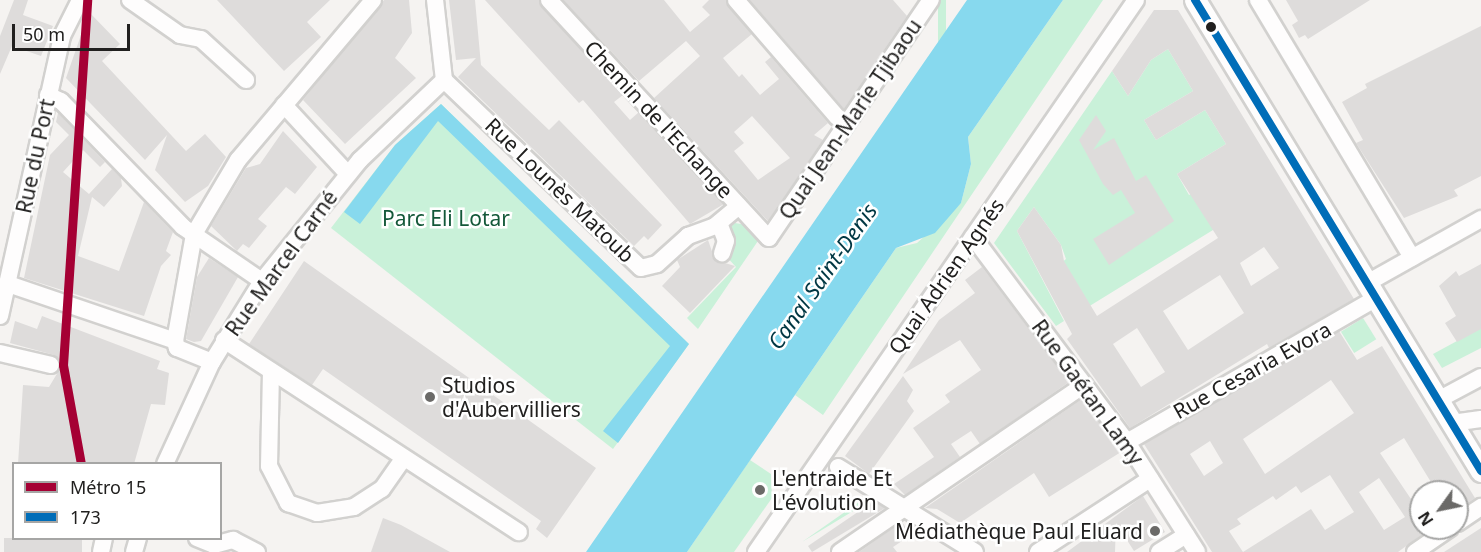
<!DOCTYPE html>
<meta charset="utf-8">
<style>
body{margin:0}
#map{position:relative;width:1481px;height:552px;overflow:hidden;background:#f5f3f1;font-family:"Noto Sans",sans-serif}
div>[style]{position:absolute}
.green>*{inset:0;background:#c9f1d9;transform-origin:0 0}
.water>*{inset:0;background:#87d9ee}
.building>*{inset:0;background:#dedcdb;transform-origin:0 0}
.roads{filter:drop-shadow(2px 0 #d2d1cf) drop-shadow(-2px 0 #d2d1cf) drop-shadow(0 2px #d2d1cf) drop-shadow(0 -2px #d2d1cf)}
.minor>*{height:16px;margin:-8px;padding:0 8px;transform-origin:8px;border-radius:8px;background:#fefdfd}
.major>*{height:21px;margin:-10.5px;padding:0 10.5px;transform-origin:10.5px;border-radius:10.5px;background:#fefdfd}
.bus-1>*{height:8px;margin:-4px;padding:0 4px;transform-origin:4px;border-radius:4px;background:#006db8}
.metro-1>*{height:9px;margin:-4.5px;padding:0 4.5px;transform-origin:4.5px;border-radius:4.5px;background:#a50034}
.dots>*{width:16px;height:16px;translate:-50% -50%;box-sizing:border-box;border:3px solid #fff;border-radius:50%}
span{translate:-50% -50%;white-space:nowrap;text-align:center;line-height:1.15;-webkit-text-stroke:5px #fff;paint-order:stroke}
.street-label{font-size:21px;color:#21201f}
.park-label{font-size:21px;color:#135839}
.poi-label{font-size:21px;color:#21201f}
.left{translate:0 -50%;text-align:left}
.right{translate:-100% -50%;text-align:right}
.water-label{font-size:22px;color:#003743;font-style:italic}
.legend{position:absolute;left:12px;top:462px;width:210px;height:78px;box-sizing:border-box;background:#fff;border:2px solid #a6a6a5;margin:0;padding:8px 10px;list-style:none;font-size:18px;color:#21201f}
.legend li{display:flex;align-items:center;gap:12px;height:30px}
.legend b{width:30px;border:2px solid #a6a6a5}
.north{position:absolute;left:1409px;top:480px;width:60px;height:60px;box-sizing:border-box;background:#fff;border:2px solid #a6a6a5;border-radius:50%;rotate:237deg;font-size:16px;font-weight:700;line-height:24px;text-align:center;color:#21201f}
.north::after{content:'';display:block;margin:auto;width:21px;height:27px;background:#6b6a68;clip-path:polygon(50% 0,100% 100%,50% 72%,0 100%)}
.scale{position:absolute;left:12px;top:24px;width:118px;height:27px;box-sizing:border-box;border:3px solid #21201f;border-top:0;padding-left:8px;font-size:18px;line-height:21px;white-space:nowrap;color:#21201f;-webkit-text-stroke:4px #fff;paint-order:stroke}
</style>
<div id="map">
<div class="green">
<div style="left:938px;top:0;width:8px;height:79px"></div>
<div style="clip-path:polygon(1063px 0,1103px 0,823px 415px,795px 395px,896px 248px,917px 243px,961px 203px,971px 164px,968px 137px)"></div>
<div style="clip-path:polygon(1168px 49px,1193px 91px,1144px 120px,1156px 140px,1205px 110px,1226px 144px,1177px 174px,1189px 195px,1238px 165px,1213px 230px,1088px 307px,1061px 263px,1066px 259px,1061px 245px,1034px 207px,1017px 231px,1064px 321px,1056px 326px,994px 243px,1112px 71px,1128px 96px,1151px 60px)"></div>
<div style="clip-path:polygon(441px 104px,689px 344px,613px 449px,331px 228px,395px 145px)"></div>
<div style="clip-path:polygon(735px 223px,747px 225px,760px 238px,698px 329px,687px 318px,736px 267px,725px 255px,727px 229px)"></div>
<div style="left:1363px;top:318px;width:25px;height:26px;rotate:58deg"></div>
<div style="clip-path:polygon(1481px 328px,1481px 348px,1442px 368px,1433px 354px)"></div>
<div style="clip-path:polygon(750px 460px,771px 474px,772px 498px,734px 552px,687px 552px)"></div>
<div style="clip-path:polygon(872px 493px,893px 508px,889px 511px,873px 499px,802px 542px)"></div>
</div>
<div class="water">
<div style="clip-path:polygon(967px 0,1063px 0,968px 137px,971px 164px,961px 203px,935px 233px,896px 248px,687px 552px,586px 552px)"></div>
<div style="clip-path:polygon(441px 104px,689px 344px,618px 443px,603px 431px,670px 346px,438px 121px,360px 224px,344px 212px,395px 145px)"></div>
</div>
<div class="building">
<div style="clip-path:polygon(14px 0,28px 0,23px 15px,53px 26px,41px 56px,12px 46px,0 74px,0 36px)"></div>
<div style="clip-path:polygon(217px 0,330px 0,307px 22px,321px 37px,284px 71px)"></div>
<div style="clip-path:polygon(384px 0,409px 0,412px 33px,395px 58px,416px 78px,345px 144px,303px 100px)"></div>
<div style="clip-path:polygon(449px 0,475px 0,481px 65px,549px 130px,559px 120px,662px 225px,648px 240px,644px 236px,634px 246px,458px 77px,476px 58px,456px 60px)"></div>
<div style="clip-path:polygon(485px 0,539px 0,623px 95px,614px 102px,630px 120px,639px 112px,724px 204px,690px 224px,583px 100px,579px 103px)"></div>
<div style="clip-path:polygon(evenodd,563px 0,664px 0,690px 32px,710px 15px,702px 7px,709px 0,726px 0,752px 34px,723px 58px,739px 77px,742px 74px,760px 95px,779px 79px,765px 62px,771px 57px,828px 123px,814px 135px,823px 140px,768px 221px,654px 98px,700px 56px,686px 41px,639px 81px,563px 0,752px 116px,790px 158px,758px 180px,734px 151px,744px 143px,734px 132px,752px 116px)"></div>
<div style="clip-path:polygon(750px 0,893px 0,907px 16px,844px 109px)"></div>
<div style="clip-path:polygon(1286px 0,1370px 0,1308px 39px,1305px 35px,1299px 38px,1292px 25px,1298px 21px)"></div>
<div style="clip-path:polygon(evenodd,1154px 10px,1178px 10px,1354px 299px,1269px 348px,1267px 344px,1130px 428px,1067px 339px,1072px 334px,1017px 231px,1034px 207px,1061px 245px,1064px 261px,1097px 316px,1218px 238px,1177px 174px,1226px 144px,1205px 110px,1156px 140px,1144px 120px,1193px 91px,1168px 49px,1151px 60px,1128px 96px,1112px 71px,1154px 10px,1264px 247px,1279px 268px,1251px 286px,1240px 263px,1264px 247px,1154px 10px,1220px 275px,1244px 313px,1188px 350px,1163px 311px,1220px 275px,1154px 10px,1137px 328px,1165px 372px,1141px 387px,1113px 344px,1137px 328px)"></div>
<div style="clip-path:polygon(89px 12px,120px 44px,102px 61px,186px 151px,205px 134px,226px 157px,208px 186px,185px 202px,155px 170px,167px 135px,145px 160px,66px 78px)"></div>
<div style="clip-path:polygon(1481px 26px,1481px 176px,1454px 190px,1458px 196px,1404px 218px,1356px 143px,1363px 140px,1342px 102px,1367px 88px,1365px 84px)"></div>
<div style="clip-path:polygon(58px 113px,105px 162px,100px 167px,83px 150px,63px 172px,89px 194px,112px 169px,121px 178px,122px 186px,104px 207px,92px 197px,78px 256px,119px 271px,144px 202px,173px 232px,166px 251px,171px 255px,161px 266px,144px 316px,24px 278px,50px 155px,69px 135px,56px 122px)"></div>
<div style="clip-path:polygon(1096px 115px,1106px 131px,1093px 150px,1114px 138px,1136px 181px,1146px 175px,1174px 221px,1109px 265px,1093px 239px,1135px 213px,1121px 190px,1113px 195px,1103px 184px,1079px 140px)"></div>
<div style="clip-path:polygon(283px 131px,317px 167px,295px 194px,286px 187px,258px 219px,267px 226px,249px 248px,243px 244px,237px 251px,211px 226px,246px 168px,260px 164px)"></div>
<div style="clip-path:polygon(708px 240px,715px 260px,735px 266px,690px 313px,662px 286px,680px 267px,677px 260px)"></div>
<div style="clip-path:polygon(209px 258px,238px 277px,201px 341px,194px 342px,186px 339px,197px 277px)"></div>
<div style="clip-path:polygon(304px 261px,596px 468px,547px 538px,536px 529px,541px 521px,323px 369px,312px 385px,249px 344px)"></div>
<div style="clip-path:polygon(1481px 264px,1481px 329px,1457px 342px,1445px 323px,1456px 316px,1439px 286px,1456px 271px,1459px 276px)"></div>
<div style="clip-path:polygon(982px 267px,1069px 382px,980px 444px,971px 431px,951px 444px,960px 457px,905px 495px,894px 484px,934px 457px,913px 428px,950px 402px,945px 395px,981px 370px,960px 340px,903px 374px,939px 320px,975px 293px,965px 280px)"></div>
<div style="clip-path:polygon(42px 316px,160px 361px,157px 369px,169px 373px,165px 405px,151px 404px,134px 464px,18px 464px,23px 385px,49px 387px,61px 367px,54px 355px,10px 343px,15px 321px,37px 329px)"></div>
<div style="clip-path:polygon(evenodd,1339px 331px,1357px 360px,1382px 346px,1475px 498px,1457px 510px,1457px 492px,1437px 492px,1404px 438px,1380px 453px,1415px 505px,1421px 501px,1421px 535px,1398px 552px,1212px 552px,1144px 444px,1339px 331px,1331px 380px,1354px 413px,1265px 474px,1243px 439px,1331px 380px,1339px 331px,1210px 441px,1223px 463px,1204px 476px,1190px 454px,1210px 441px,1339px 331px,1330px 475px,1354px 512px,1325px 530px,1311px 509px,1243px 552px,1229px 531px,1241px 524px,1237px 519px,1273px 496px,1276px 500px,1296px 486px,1301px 493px,1330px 475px,1339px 331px,1379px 478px,1405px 517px,1384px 530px,1359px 492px,1379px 478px)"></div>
<div style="clip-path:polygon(903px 376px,913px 390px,907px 401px,914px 411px,869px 474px,845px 456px)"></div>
<div style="clip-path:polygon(1082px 399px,1121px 452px,1049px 497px,1034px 473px,960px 523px,937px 509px,925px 508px)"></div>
<div style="clip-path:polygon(1143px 496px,1165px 532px,1134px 551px,1116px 523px,1115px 552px,1067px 552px)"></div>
<div style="clip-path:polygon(874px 501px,885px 508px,812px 552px,808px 546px)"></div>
<div style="clip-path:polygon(383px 518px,401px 525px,450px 552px,371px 552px)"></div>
<div style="clip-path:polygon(902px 522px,911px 535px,893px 547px,897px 552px,859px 552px)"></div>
<div style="clip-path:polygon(1481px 528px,1481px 552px,1444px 552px)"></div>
<div style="left:4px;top:538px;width:78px;height:15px"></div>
</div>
<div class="roads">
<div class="minor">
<div style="left:130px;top:0;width:61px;rotate:35deg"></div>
<div style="left:180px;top:35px;width:21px;rotate:11deg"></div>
<div style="left:201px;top:39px;width:61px;rotate:42.3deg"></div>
<div style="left:549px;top:0;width:324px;rotate:47.3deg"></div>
<div style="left:769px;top:238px;width:288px;rotate:-55.8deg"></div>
<div style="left:736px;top:0;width:155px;rotate:49.2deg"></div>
<div style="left:1258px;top:0;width:300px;rotate:59.1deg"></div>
<div style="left:444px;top:80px;width:272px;rotate:43.7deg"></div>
<div style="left:641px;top:268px;width:16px;rotate:-14deg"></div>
<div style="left:657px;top:264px;width:42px;rotate:-42.1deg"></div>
<div style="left:688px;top:236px;width:29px;rotate:-20deg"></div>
<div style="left:715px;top:226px;width:31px;rotate:-40deg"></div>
<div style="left:48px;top:95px;width:14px;rotate:25deg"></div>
<div style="left:61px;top:101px;width:175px;rotate:45.9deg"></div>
<div style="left:183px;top:227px;width:96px;rotate:34.4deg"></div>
<div style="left:284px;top:105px;width:94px;rotate:47.2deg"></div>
<div style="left:719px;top:223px;width:19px;rotate:69deg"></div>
<div style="left:726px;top:241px;width:13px;rotate:108deg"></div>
<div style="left:973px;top:237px;width:256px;rotate:53.1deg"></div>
<div style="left:1127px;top:442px;width:130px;rotate:57.5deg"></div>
<div style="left:1367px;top:283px;width:131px;rotate:-29.3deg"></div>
<div style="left:8px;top:284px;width:176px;rotate:18.8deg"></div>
<div style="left:0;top:316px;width:287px;rotate:-77.5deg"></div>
<div style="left:62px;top:36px;width:40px;rotate:-63.4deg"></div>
<div style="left:224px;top:340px;width:352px;rotate:33.1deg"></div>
<div style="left:0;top:353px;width:52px;rotate:13.2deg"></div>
<div style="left:212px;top:362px;width:38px;rotate:-158deg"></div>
<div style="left:177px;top:348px;width:7px;rotate:-106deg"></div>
<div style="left:175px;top:341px;width:109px;rotate:-79.9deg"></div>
<div style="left:194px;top:234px;width:86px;rotate:-59.3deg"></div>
<div style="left:238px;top:160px;width:209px;rotate:-49.8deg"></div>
<div style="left:271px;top:371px;width:95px;rotate:91.2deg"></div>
<div style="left:269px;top:466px;width:42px;rotate:62.8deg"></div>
<div style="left:288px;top:503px;width:31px;rotate:19deg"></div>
<div style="left:317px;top:513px;width:37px;rotate:-9deg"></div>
<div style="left:354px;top:507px;width:33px;rotate:-33deg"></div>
<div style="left:382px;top:489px;width:38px;rotate:-55deg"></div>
<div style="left:1438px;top:400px;width:49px;rotate:-28.1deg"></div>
<div style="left:1452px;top:423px;width:29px;rotate:-8deg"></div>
<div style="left:1127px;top:442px;width:288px;rotate:-30deg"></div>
<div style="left:165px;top:464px;width:112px;rotate:-65.3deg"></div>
<div style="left:212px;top:362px;width:95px;rotate:-58.3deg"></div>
<div style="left:262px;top:281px;width:156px;rotate:-51deg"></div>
<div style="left:360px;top:160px;width:116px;rotate:-43.6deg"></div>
<div style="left:444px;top:80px;width:81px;rotate:-96.4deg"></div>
<div style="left:838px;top:467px;width:161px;rotate:31.8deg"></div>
<div style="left:1457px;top:523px;width:29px;rotate:-34deg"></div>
<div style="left:197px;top:538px;width:18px;rotate:22deg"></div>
<div style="left:214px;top:545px;width:20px;rotate:-15deg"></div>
<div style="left:233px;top:540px;width:27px;rotate:27deg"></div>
<div style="left:101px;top:552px;width:14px;rotate:-78deg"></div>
<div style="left:134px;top:552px;width:15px;rotate:-74deg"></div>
<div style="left:756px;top:552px;width:670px;rotate:-55.46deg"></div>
<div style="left:840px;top:552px;width:296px;rotate:-34.4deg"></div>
<div style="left:1038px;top:552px;width:134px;rotate:-33.1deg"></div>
<div style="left:1159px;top:552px;width:32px;rotate:-32deg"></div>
<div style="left:1415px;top:552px;width:42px;rotate:-34.4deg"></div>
</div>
<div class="major">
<div style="left:1195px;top:0;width:551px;rotate:58.73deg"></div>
</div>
</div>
<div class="bus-1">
<div style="left:1195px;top:0;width:551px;rotate:58.73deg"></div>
</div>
<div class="metro-1">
<div style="left:81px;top:464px;width:101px;rotate:-100.3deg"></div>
<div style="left:63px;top:365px;width:366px;rotate:-86.2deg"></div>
</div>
<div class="dots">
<div style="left:1211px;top:27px;background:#21201f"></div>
<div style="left:430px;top:397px;background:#6b6a68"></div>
<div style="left:760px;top:490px;background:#6b6a68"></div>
<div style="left:1155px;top:531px;background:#6b6a68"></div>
</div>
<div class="street-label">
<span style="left:659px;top:119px;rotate:47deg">Chemin de l'Echange</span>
<span style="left:850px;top:119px;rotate:-56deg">Quai Jean-Marie Tjibaou</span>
<span style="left:35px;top:156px;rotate:-78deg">Rue du Port</span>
<span style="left:560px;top:190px;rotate:44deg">Rue Lounès Matoub</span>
<span style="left:281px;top:263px;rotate:-54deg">Rue Marcel Carné</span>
<span style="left:946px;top:276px;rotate:-55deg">Quai Adrien Agnés</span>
<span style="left:1252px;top:370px;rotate:-29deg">Rue Cesaria Evora</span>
<span style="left:1088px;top:392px;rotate:54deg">Rue Gaétan Lamy</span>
</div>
<div class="park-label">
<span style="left:446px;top:218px">Parc Eli Lotar</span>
</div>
<div class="poi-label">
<span class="left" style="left:442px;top:397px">Studios<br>d'Aubervilliers</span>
<span class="left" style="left:772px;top:490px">L'entraide Et<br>L'évolution</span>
<span class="right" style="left:1143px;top:531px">Médiathèque Paul Eluard</span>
</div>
<div class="water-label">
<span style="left:822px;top:276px;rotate:-55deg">Canal Saint-Denis</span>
</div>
<ul class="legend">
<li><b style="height:8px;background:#a50034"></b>Métro 15</li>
<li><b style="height:8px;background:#006db8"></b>173</li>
</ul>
<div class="north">N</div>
<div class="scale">50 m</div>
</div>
